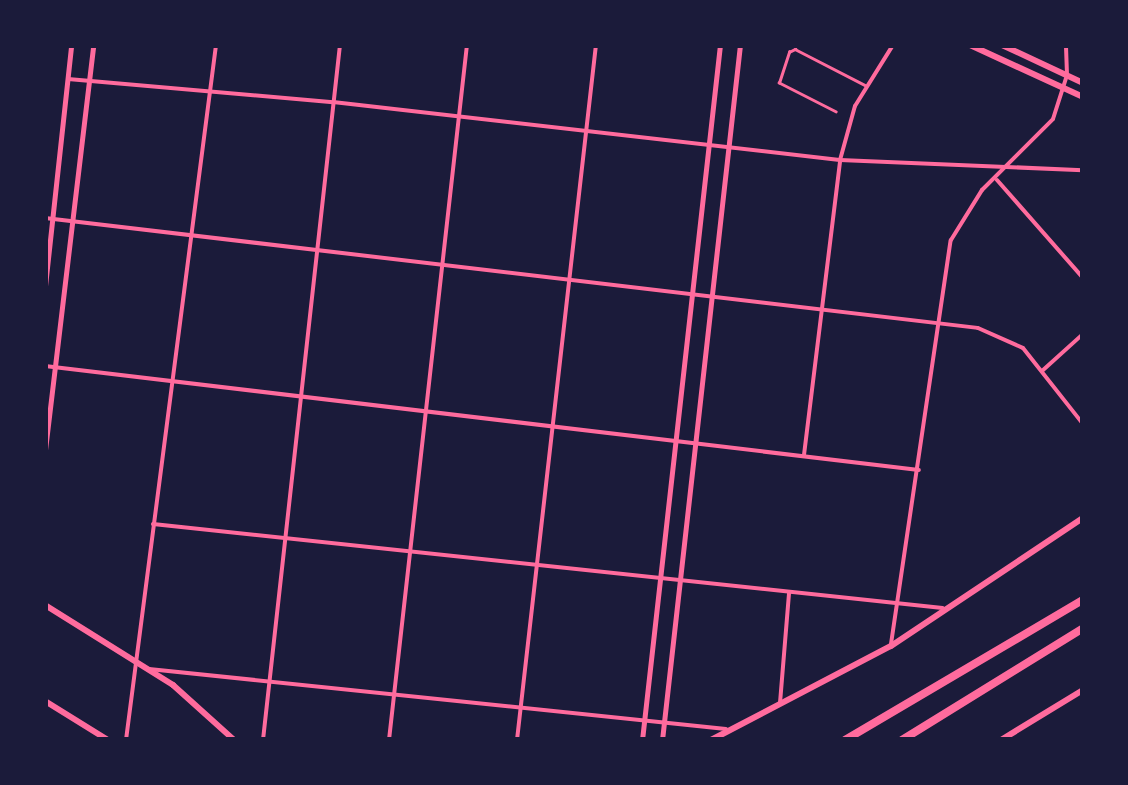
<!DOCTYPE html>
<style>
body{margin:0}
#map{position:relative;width:1128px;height:785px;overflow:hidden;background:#1b1b3a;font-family:Spectral,serif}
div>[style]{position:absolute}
.service>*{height:2.5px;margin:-1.25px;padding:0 1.25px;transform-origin:1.25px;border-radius:1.25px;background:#ff6b9d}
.minor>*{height:4px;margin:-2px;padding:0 2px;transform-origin:2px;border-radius:2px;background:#ff6b9d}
.tertiary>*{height:5px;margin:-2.5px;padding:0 2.5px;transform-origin:2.5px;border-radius:2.5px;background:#ff6b9d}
.secondary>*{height:6px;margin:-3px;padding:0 3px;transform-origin:3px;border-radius:3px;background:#ff6b9d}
.motorway>*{height:8px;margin:-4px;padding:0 4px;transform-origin:4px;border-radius:4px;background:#ff6b9d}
span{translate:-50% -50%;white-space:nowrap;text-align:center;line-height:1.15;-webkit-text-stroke:10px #1b1b3a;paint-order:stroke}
.frame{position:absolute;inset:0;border:48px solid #1b1b3a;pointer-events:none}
</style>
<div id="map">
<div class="service">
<div style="left:836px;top:112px;width:64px;rotate:-153deg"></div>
<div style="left:779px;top:83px;width:33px;rotate:-72deg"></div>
<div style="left:789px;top:52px;width:7px;rotate:-27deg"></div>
<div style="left:795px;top:49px;width:79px;rotate:27.2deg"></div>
</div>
<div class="minor">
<div style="left:68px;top:79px;width:266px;rotate:5deg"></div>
<div style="left:333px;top:102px;width:510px;rotate:6.53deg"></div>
<div style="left:840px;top:160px;width:243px;rotate:2.4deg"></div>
<div style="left:997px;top:180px;width:130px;rotate:48.7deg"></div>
<div style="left:45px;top:218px;width:939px;rotate:6.72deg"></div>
<div style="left:978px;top:328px;width:49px;rotate:24deg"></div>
<div style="left:1023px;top:348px;width:97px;rotate:51.7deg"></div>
<div style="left:45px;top:366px;width:880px;rotate:6.79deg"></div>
<div style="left:1042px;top:371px;width:55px;rotate:-42.1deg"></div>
<div style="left:804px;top:455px;width:297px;rotate:-83deg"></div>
<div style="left:840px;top:160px;width:56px;rotate:-74.5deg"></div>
<div style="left:855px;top:106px;width:72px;rotate:-58.1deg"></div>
<div style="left:153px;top:524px;width:794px;rotate:6.07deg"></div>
<div style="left:891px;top:644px;width:408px;rotate:-81.6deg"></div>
<div style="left:951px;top:240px;width:59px;rotate:-58.2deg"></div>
<div style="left:982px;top:190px;width:100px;rotate:-45deg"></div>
<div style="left:1053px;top:119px;width:46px;rotate:-72.3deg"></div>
<div style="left:1067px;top:75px;width:30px;rotate:-92deg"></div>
<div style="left:149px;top:669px;width:580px;rotate:5.94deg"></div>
<div style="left:780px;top:703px;width:110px;rotate:-85.3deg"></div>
<div style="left:126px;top:740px;width:701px;rotate:-82.62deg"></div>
<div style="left:263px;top:740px;width:699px;rotate:-83.68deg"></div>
<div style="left:389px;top:740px;width:699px;rotate:-83.6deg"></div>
<div style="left:517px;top:740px;width:699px;rotate:-83.52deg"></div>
</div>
<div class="tertiary">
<div style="left:45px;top:286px;width:242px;rotate:-83.8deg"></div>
<div style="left:45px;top:450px;width:408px;rotate:-83.2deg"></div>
<div style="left:642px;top:740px;width:699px;rotate:-83.6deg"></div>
<div style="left:662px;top:740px;width:699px;rotate:-83.6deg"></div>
</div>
<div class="secondary">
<div style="left:970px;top:45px;width:124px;rotate:24.7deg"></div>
<div style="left:1002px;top:45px;width:89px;rotate:25.1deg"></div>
<div style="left:45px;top:605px;width:151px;rotate:32deg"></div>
<div style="left:173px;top:685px;width:82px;rotate:42deg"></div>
<div style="left:45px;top:701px;width:74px;rotate:31.8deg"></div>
<div style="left:711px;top:740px;width:203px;rotate:-27.6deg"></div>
<div style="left:891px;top:646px;width:231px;rotate:-33.7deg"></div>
<div style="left:1001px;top:740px;width:96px;rotate:-31.4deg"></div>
</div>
<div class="motorway">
<div style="left:845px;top:740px;width:276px;rotate:-30.5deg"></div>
<div style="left:902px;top:740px;width:213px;rotate:-31.7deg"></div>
</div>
<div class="frame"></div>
</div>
